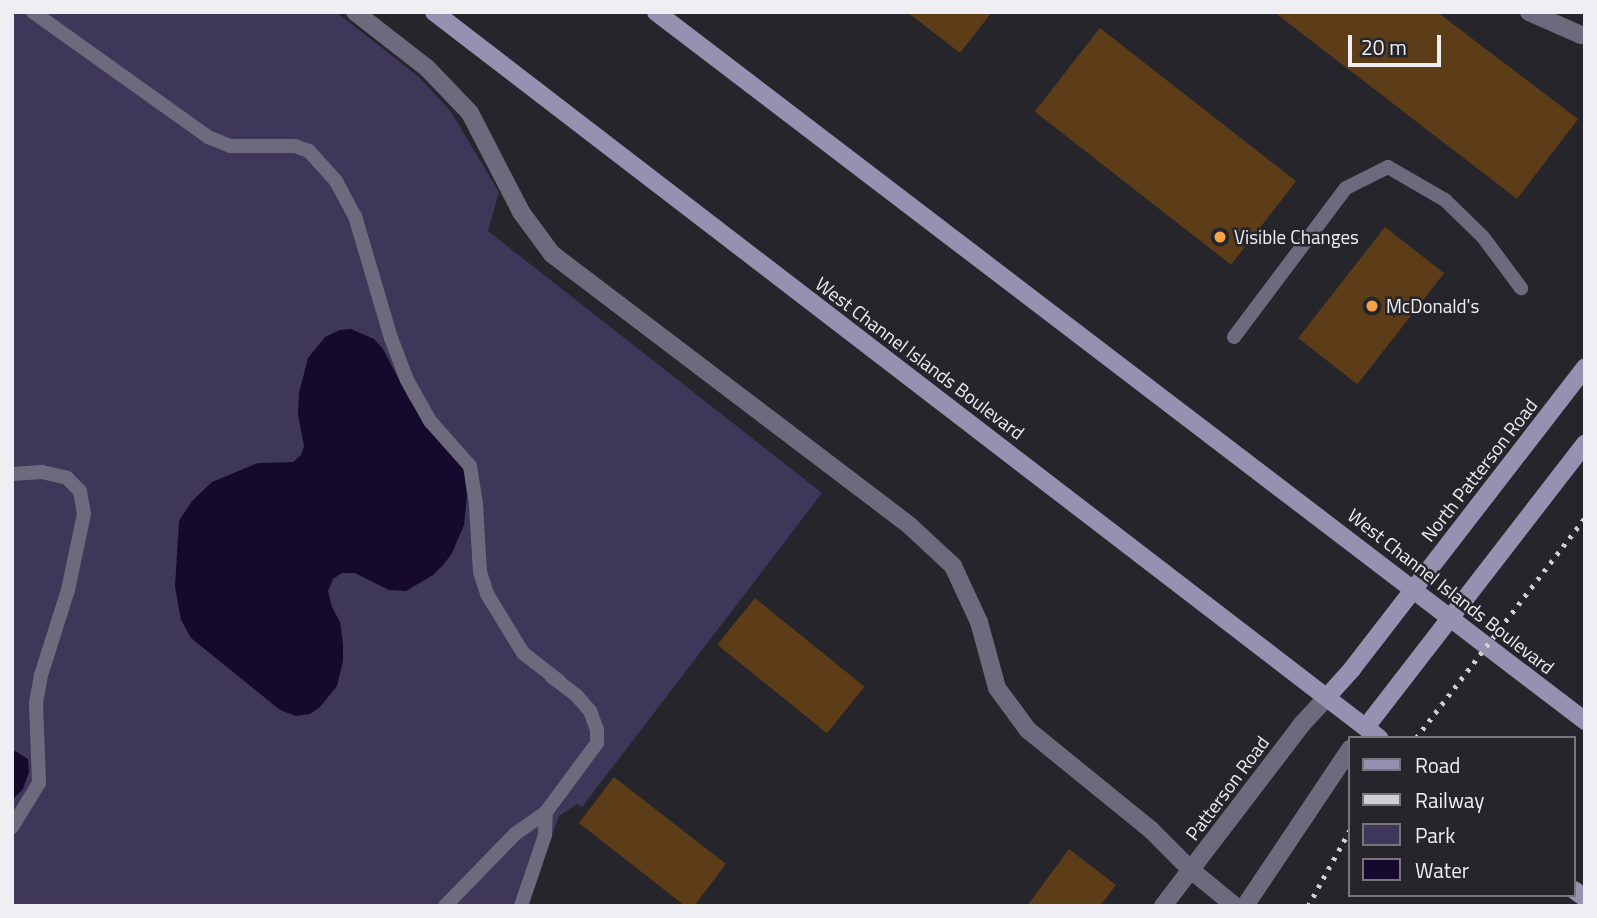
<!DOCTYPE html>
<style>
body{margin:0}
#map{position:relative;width:1597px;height:918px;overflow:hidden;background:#26252c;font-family:"Titillium Web",sans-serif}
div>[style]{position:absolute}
.green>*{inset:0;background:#3e375a}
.water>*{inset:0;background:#150a2e}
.building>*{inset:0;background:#5d3c18;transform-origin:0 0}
.lane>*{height:14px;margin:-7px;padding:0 7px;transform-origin:7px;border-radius:7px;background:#6d6a7e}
.street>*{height:18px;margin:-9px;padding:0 9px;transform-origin:9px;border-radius:9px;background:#6d6a7e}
.secondary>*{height:18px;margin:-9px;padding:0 9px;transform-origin:9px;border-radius:9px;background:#9691b1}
.rail>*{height:5px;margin-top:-2.5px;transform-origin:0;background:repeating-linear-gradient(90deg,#d0cfd4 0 3.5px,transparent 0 10.5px)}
.dots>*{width:19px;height:19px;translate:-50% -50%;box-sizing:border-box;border:4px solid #26252c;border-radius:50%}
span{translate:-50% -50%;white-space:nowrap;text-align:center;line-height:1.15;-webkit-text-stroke:5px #26252c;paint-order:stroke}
.poi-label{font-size:19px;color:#efeef3}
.left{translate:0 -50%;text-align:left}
.street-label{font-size:19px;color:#efeef3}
.frame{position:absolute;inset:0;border:14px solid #efeef3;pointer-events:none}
.legend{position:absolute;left:1348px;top:736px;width:228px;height:161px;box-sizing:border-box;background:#26252c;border:2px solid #76757c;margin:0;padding:9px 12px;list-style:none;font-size:21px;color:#efeef3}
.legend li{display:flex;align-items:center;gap:14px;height:35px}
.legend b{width:35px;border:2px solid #76757c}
.scale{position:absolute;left:1348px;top:35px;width:93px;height:32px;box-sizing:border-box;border:4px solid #efeef3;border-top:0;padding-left:9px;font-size:21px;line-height:24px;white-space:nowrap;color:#efeef3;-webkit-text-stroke:5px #26252c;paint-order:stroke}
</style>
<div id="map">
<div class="green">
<div style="clip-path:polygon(12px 12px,336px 12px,419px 77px,451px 112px,499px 192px,488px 231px,822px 493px,582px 807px,577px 804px,559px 816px,526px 906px,12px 906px)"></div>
</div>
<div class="water">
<div style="clip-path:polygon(351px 329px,374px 339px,383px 349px,410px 401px,464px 470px,467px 496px,464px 525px,452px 553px,444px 564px,433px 575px,406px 591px,389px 590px,355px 573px,342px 573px,333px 579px,328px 591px,332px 607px,340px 622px,343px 644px,343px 661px,337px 686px,320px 707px,310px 714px,296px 716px,280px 710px,191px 638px,181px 620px,175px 587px,179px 521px,192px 501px,212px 482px,258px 463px,293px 462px,301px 455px,304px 446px,298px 415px,299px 393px,308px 358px,325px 337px,340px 330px)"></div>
<div style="clip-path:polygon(12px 749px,28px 759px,29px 772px,23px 789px,12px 800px)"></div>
</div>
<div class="building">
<div style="clip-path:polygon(907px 12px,992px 12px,960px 53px)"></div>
<div style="clip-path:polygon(1274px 12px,1437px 12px,1578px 119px,1517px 199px)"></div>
<div style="left:1100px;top:28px;width:249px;height:106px;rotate:38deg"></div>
<div style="left:1385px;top:227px;width:75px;height:141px;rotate:38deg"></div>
<div style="left:755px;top:598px;width:141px;height:60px;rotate:39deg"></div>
<div style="clip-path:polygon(614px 777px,726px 864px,694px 906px,685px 906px,579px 823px)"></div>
<div style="clip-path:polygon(1069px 849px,1116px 885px,1100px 906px,1027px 906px)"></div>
</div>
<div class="lane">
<div style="left:33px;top:12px;width:215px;rotate:35.5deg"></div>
<div style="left:208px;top:137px;width:24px;rotate:22deg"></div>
<div style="left:230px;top:146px;width:65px"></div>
<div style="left:295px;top:146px;width:15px;rotate:20deg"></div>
<div style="left:309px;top:151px;width:40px;rotate:48deg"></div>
<div style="left:336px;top:181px;width:40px;rotate:62deg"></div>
<div style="left:355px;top:216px;width:127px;rotate:73.6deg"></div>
<div style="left:391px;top:338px;width:45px;rotate:69.1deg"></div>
<div style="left:407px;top:380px;width:47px;rotate:60.7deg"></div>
<div style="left:430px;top:421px;width:60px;rotate:48.4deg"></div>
<div style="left:470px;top:466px;width:39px;rotate:81deg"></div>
<div style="left:476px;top:505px;width:67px;rotate:86.6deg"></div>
<div style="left:480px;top:572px;width:23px;rotate:72deg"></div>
<div style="left:487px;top:594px;width:69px;rotate:58.6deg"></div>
<div style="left:523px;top:653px;width:46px;rotate:37.9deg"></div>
<div style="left:1234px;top:337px;width:186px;rotate:-53.1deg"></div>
<div style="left:1346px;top:188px;width:47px;rotate:-26.6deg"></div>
<div style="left:1388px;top:167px;width:66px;rotate:30.1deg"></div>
<div style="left:1445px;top:200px;width:53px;rotate:44.2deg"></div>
<div style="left:1483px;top:237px;width:64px;rotate:53.3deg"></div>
<div style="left:12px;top:474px;width:30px;rotate:-4deg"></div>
<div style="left:42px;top:472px;width:26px;rotate:13deg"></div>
<div style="left:67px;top:478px;width:18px;rotate:45deg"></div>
<div style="left:80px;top:491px;width:23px;rotate:80deg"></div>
<div style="left:84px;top:514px;width:78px;rotate:101.9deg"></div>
<div style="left:68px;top:590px;width:89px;rotate:107.6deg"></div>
<div style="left:41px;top:675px;width:29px;rotate:100deg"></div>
<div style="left:36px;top:704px;width:79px;rotate:87.8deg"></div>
<div style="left:39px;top:783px;width:52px;rotate:121.5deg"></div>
<div style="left:445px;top:906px;width:100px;rotate:-45.8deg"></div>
<div style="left:515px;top:834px;width:38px;rotate:-35deg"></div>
<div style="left:521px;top:906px;width:75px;rotate:-71.3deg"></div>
<div style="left:545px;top:835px;width:23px;rotate:-88deg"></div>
<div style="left:546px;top:812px;width:86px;rotate:-53.5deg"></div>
<div style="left:597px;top:743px;width:13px;rotate:-90deg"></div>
<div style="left:597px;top:730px;width:20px;rotate:-110deg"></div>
<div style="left:590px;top:711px;width:21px;rotate:-131deg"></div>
<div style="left:576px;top:695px;width:30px;rotate:-143deg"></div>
</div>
<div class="street">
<div style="left:355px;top:12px;width:91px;rotate:37.9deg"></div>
<div style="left:427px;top:68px;width:62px;rotate:46.3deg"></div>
<div style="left:470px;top:113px;width:111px;rotate:62.7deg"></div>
<div style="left:521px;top:212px;width:52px;rotate:53.6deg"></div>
<div style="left:552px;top:254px;width:450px;rotate:37.2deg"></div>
<div style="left:910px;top:526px;width:59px;rotate:42.9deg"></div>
<div style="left:953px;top:566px;width:62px;rotate:65.1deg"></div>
<div style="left:979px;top:622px;width:68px;rotate:74.7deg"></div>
<div style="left:997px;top:688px;width:52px;rotate:53.6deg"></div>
<div style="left:1028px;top:730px;width:159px;rotate:39.1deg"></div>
<div style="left:1151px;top:830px;width:57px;rotate:45deg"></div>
<div style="left:1191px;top:870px;width:57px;rotate:39.3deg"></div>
<div style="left:1529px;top:12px;width:57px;rotate:23.9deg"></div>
<div style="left:1163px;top:906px;width:229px;rotate:-52.6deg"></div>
<div style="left:1302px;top:724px;width:37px;rotate:-47deg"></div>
<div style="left:1245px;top:906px;width:189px;rotate:-56.2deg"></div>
</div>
<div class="secondary">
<div style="left:434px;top:12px;width:1192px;rotate:37.53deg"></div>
<div style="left:656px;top:12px;width:1169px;rotate:37.35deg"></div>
<div style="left:1327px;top:697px;width:38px;rotate:-48deg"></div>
<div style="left:1352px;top:669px;width:381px;rotate:-52.3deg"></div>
<div style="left:1366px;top:727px;width:358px;rotate:-52.3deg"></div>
<div style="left:1574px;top:890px;width:14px;rotate:36deg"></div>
</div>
<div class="rail">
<div style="left:1416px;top:738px;width:277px;rotate:-52.5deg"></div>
<div style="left:1308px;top:906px;width:87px;rotate:-61.1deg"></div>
</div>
<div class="dots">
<div style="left:1220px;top:237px;background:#f6a246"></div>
<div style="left:1372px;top:306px;background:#f6a246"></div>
</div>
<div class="poi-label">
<span class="left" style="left:1234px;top:237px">Visible Changes</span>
<span class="left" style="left:1386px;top:306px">McDonald's</span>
</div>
<div class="street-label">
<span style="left:920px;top:358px;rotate:37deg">West Channel Islands Boulevard</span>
<span style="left:1479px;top:470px;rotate:-52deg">North Patterson Road</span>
<span style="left:1451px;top:591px;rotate:38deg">West Channel Islands Boulevard</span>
<span style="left:1227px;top:788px;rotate:-53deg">Patterson Road</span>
</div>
<div class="frame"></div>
<ul class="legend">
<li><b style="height:9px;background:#9691b1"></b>Road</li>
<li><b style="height:9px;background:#d0cfd4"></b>Railway</li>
<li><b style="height:19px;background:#3e375a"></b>Park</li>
<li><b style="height:19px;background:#150a2e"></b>Water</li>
</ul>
<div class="scale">20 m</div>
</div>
